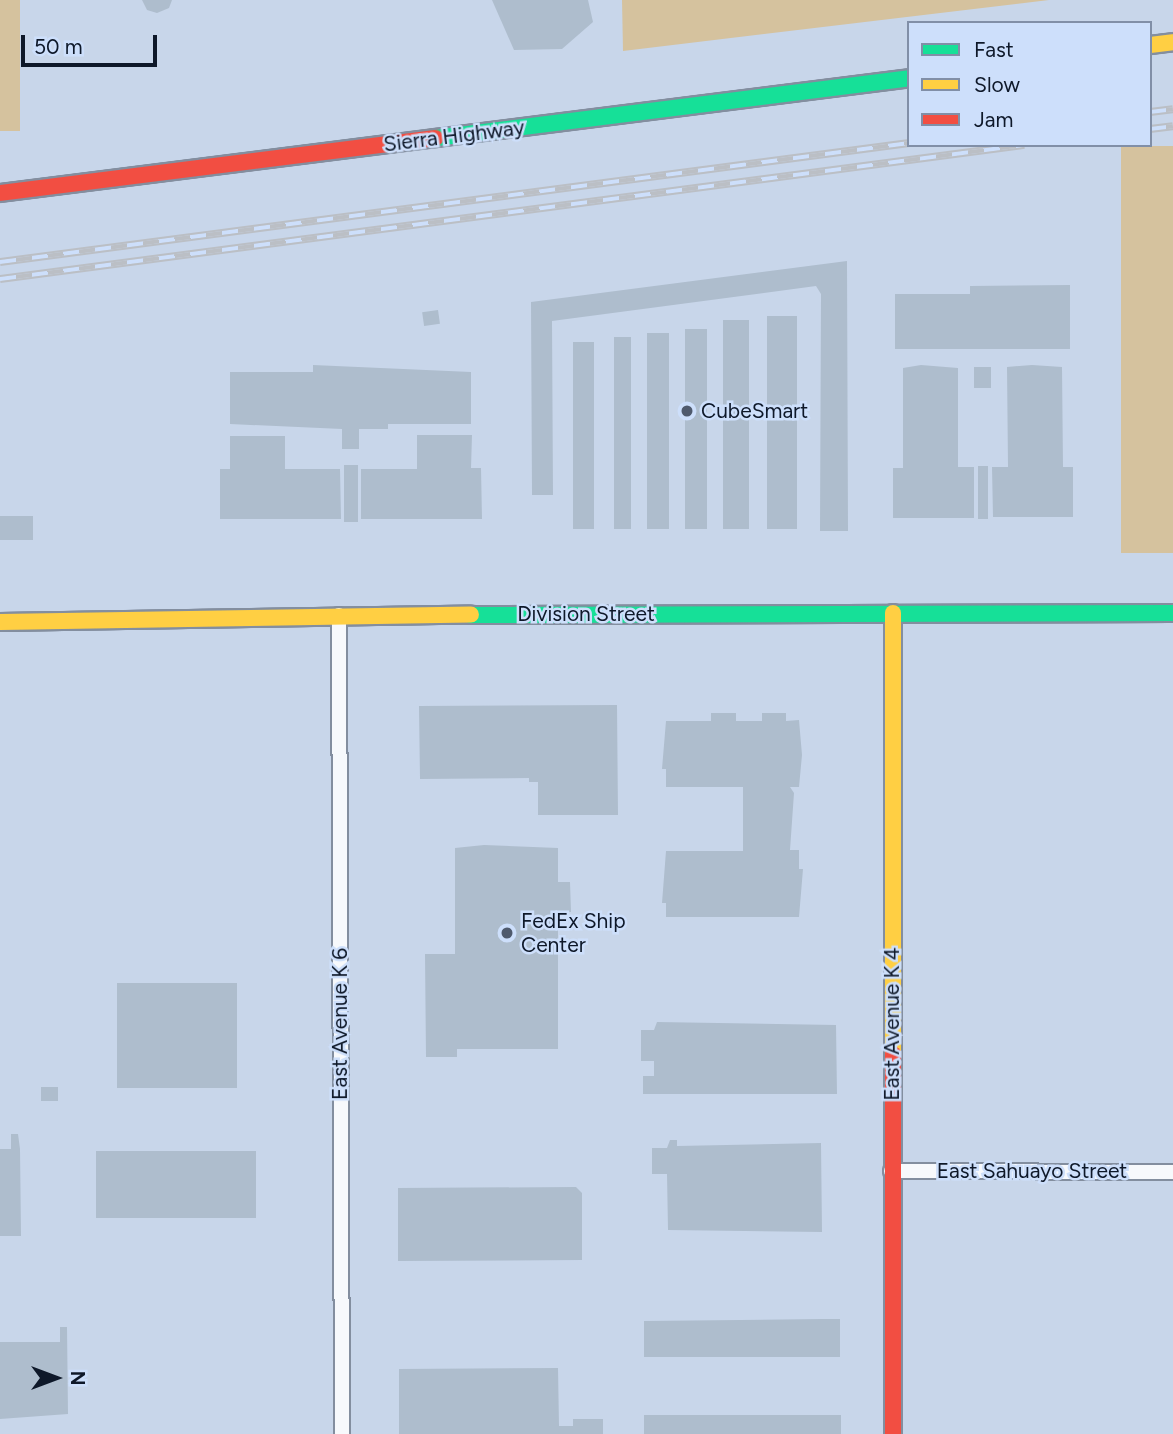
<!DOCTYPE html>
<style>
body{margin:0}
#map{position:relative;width:1173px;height:1434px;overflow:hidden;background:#c8d6ea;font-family:Figtree,sans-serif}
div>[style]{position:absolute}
.green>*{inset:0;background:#d5c29e;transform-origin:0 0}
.building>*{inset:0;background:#aebdcd;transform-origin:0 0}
.roads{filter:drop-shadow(2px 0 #838e9f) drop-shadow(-2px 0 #838e9f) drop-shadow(0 2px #838e9f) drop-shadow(0 -2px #838e9f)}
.street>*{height:14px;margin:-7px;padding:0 7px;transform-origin:7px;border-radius:7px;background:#f7f9fc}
.fast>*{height:16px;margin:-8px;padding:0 8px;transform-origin:8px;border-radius:8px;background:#16e098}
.slow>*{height:16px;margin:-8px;padding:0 8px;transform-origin:8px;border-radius:8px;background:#ffcf43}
.jam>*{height:16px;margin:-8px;padding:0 8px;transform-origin:8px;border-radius:8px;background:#f24e42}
.rail>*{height:8px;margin-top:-4px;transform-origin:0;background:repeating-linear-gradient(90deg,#cddffb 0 16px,#bbbfc5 0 32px);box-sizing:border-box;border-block:2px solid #bbbfc5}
.dots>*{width:19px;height:19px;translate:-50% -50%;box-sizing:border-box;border:4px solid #cddffb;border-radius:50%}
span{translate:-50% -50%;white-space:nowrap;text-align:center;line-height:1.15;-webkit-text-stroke:5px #cddffb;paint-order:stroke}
.street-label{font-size:21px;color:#0e1829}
.poi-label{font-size:21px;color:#0e1829}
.left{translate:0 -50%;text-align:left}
.legend{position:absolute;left:907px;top:21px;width:245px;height:126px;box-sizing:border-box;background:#cddffb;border:2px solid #818fa7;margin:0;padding:9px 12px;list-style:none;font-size:21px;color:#0e1829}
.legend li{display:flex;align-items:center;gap:14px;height:35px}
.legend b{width:35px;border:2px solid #818fa7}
.north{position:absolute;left:21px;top:1343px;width:70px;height:70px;-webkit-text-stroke:5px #cddffb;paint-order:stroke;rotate:90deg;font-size:19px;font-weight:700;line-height:28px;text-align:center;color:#0e1829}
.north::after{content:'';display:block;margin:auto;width:24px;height:32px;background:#0e1829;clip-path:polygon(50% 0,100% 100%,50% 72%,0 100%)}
.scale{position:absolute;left:21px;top:35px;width:136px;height:32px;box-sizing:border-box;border:4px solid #0e1829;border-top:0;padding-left:9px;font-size:21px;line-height:24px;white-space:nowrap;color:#0e1829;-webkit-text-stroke:5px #cddffb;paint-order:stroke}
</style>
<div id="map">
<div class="green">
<div style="left:0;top:0;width:20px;height:131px"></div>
<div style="clip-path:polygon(622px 0,1049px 0,623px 51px)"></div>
<div style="left:1173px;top:146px;width:407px;height:52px;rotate:90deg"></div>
</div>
<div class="building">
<div style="clip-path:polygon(142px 0,172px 0,169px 8px,157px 13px,147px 10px)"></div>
<div style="clip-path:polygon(492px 0,588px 0,593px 22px,562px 49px,514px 50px)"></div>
<div style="clip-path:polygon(847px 261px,848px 531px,820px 531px,821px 294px,816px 286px,552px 321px,553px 495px,532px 495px,531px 302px)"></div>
<div style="clip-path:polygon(1070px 285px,1070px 349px,895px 349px,895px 294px,970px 294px,970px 286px)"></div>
<div style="left:438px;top:310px;width:14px;height:16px;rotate:82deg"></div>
<div style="left:767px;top:316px;width:30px;height:213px"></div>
<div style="left:723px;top:320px;width:26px;height:209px"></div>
<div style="left:685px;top:329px;width:22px;height:200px"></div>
<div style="left:647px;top:333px;width:22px;height:196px"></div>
<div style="left:614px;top:337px;width:17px;height:192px"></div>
<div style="left:573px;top:342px;width:21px;height:187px"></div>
<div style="clip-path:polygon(313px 365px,471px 372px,471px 424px,388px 424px,388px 429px,359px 429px,359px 449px,342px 449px,342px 429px,230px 424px,230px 372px,313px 372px)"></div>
<div style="clip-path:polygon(921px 365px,958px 368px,958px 467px,974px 467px,974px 518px,893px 518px,893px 468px,903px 468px,903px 368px)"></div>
<div style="clip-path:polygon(1032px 365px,1062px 367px,1063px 467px,1073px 467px,1073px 517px,993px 517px,992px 467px,1008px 467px,1007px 367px)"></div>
<div style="left:974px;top:367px;width:17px;height:21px"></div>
<div style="clip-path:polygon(417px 435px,472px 435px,471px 468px,481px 468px,482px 519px,361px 519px,361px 469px,417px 469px)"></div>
<div style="clip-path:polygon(230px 436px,285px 436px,285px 469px,340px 469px,341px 519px,220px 519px,220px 469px,230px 469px)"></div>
<div style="left:344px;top:465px;width:14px;height:57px"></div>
<div style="left:978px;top:466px;width:10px;height:53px"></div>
<div style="left:0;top:516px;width:33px;height:24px"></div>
<div style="clip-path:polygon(617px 705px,618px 815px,538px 815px,538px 782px,529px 782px,529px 778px,420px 779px,419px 706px)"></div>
<div style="clip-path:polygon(711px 713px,736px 713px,736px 721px,762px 721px,762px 713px,786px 713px,786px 721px,799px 720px,802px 755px,799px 787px,790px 787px,794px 793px,790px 850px,799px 850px,799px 869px,803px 869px,799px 917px,666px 917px,666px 903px,662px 903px,666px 851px,743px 851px,743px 787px,666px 787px,666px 769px,662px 769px,666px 721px,711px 721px)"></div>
<div style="clip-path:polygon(484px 845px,558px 848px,558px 882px,570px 882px,571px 912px,558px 912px,558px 1049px,457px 1049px,457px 1057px,426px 1057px,425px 954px,455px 954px,455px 848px)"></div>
<div style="left:117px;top:983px;width:120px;height:105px"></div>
<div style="clip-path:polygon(657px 1022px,836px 1025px,837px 1094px,643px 1094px,643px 1076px,654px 1076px,654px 1061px,641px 1061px,641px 1030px,654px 1030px)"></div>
<div style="left:41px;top:1087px;width:17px;height:14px"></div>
<div style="clip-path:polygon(11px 1134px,18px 1134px,20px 1149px,21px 1236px,0 1236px,0 1149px,11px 1149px)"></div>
<div style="clip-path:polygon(670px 1140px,677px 1140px,677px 1146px,821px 1143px,822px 1232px,668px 1230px,667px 1174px,652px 1174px,652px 1148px,667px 1148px)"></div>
<div style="left:96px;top:1151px;width:160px;height:67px"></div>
<div style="clip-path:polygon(576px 1187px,582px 1193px,582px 1260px,398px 1261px,398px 1188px)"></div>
<div style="clip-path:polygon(823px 1319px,840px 1319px,840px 1357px,644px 1357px,644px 1321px)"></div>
<div style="clip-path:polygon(60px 1327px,67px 1327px,68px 1414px,0 1419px,0 1342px,60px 1342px)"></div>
<div style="clip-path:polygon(558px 1368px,559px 1426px,573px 1426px,573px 1419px,603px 1419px,603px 1434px,399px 1434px,399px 1369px)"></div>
<div style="left:644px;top:1415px;width:197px;height:19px"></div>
</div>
<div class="roads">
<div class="street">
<div style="left:339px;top:615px;width:819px;rotate:89.79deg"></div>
<div style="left:891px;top:1171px;width:282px;rotate:0.2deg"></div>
</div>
<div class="fast">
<div style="left:436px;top:138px;width:477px;rotate:-7.2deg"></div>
<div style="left:471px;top:615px;width:702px;rotate:-0.16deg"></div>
</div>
<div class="slow">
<div style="left:1150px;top:45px;width:23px;rotate:-7deg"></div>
<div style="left:893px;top:613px;width:441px;rotate:90deg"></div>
<div style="left:0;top:622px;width:471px;rotate:-0.9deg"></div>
</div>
<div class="jam">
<div style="left:0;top:193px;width:439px;rotate:-7.2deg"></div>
<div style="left:893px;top:1054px;width:380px;rotate:90deg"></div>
</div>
</div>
<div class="rail">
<div style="left:1150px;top:112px;width:23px;rotate:-7deg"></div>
<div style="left:1150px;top:129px;width:23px;rotate:-7deg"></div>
<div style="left:0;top:262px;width:917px;rotate:-7.46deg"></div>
<div style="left:0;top:279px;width:1033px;rotate:-7.46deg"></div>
</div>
<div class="dots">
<div style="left:687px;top:411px;background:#4f5a6d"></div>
<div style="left:507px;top:933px;background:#4f5a6d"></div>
</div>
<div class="street-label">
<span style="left:454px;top:136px;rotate:-7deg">Sierra Highway</span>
<span style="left:586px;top:614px">Division Street</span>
<span style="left:340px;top:1024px;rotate:-90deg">East Avenue K 6</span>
<span style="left:892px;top:1024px;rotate:-90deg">East Avenue K 4</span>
<span style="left:1032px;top:1171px">East Sahuayo Street</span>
</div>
<div class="poi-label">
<span class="left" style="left:701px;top:411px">CubeSmart</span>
<span class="left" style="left:521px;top:933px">FedEx Ship<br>Center</span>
</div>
<ul class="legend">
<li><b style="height:9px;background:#16e098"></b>Fast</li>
<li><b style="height:9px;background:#ffcf43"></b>Slow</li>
<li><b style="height:9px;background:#f24e42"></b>Jam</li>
</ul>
<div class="north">N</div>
<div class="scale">50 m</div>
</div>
